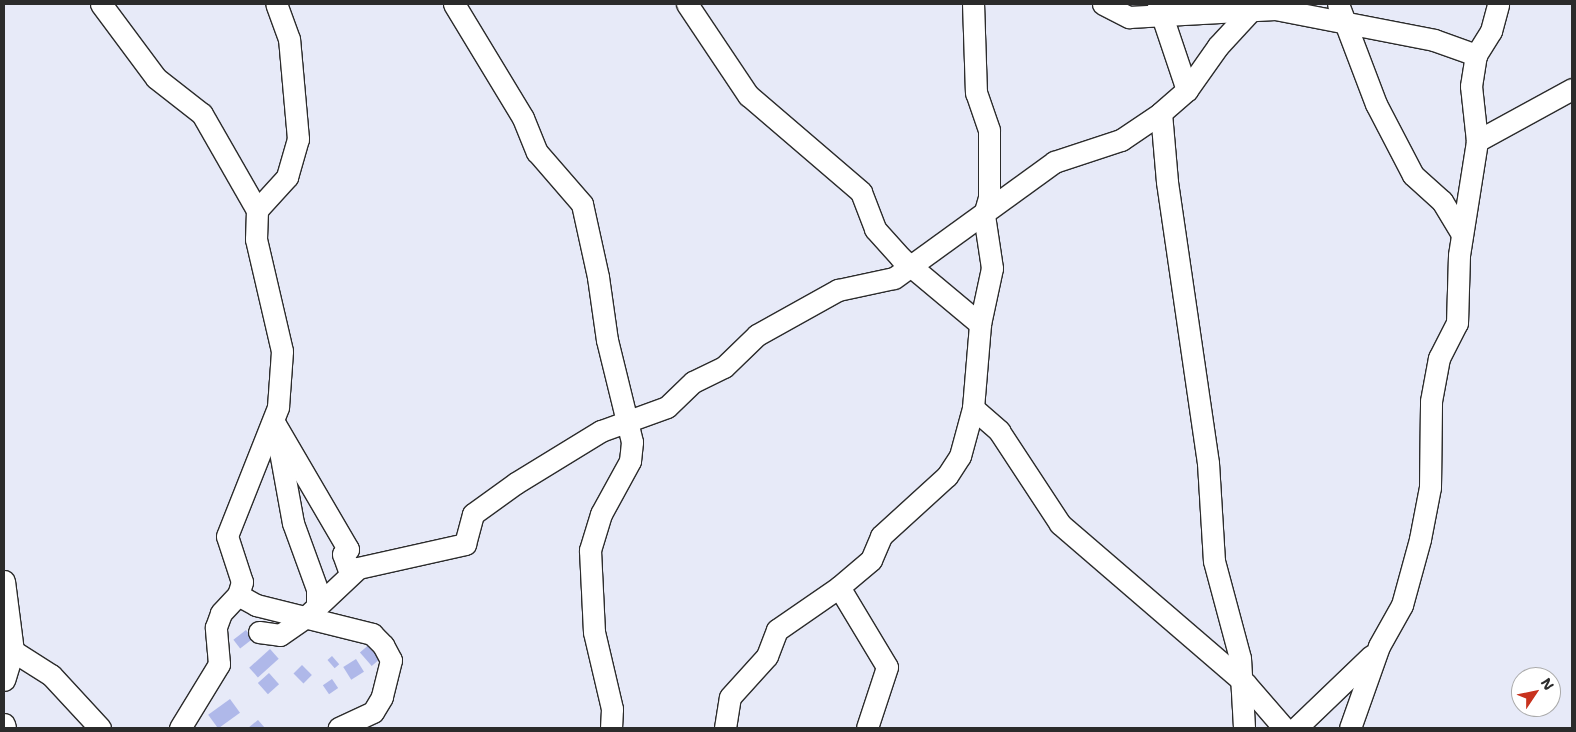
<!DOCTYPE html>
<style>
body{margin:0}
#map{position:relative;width:1576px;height:732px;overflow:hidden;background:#e7eaf8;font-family:"Shantell Sans",sans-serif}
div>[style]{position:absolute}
.building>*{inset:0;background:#afb8e9;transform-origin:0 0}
.roads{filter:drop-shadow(1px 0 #2b2b2b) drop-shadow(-1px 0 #2b2b2b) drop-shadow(0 1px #2b2b2b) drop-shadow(0 -1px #2b2b2b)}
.minor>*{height:21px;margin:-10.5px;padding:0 10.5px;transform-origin:10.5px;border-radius:10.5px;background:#fff}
span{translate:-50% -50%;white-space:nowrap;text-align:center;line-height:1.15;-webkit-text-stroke:4px #fff;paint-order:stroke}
.frame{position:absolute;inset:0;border:5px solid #2b2b2b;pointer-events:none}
.north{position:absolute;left:1511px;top:667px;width:50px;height:50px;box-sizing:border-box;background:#fff;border:1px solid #aaa;border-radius:50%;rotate:56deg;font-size:14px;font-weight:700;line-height:20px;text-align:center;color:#2b2b2b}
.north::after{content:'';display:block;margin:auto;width:18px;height:22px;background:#c8321e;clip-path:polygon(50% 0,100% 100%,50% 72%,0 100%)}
</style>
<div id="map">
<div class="building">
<div style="left:246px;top:630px;width:11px;height:16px;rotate:52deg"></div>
<div style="left:372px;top:642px;width:18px;height:16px;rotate:49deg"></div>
<div style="left:270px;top:649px;width:13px;height:28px;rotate:48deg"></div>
<div style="left:332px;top:656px;width:11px;height:6px;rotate:49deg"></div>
<div style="left:356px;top:659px;width:15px;height:15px;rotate:58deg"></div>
<div style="left:302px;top:665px;width:14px;height:12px;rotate:45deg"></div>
<div style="left:269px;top:673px;width:15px;height:15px;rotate:48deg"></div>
<div style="left:332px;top:679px;width:11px;height:11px;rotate:56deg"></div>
<div style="left:230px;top:699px;width:17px;height:27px;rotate:54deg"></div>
<div style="clip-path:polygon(258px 720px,265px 728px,248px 728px)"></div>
</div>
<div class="roads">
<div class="minor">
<div style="left:101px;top:4px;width:92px;rotate:53.4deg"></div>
<div style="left:156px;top:78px;width:58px;rotate:38deg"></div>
<div style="left:202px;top:114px;width:111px;rotate:60.2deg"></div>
<div style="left:454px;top:4px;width:133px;rotate:58.8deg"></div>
<div style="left:523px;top:118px;width:37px;rotate:68deg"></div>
<div style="left:537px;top:152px;width:69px;rotate:49.1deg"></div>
<div style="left:582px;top:204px;width:75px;rotate:77.6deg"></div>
<div style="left:598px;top:277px;width:64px;rotate:81.9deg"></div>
<div style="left:607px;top:340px;width:105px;rotate:76.2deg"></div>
<div style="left:632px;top:442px;width:19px;rotate:96deg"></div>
<div style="left:630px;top:461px;width:60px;rotate:118.7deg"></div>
<div style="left:601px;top:514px;width:38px;rotate:107deg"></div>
<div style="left:590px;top:550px;width:82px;rotate:87.2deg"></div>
<div style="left:594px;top:632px;width:79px;rotate:76.8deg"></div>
<div style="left:612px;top:709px;width:19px;rotate:93deg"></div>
<div style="left:687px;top:4px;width:110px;rotate:56.2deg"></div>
<div style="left:748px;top:95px;width:149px;rotate:40.6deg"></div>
<div style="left:861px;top:192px;width:40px;rotate:69deg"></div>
<div style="left:875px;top:229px;width:39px;rotate:48deg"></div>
<div style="left:901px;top:258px;width:103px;rotate:39.9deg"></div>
<div style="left:1103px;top:4px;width:29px;rotate:27deg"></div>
<div style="left:1129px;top:17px;width:146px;rotate:-3.1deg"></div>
<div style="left:1275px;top:9px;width:162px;rotate:11deg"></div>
<div style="left:1434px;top:40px;width:45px;rotate:19.7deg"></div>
<div style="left:1158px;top:4px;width:91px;rotate:71.4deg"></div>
<div style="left:1187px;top:90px;width:35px;rotate:139deg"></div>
<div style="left:1338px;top:4px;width:107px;rotate:69.2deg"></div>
<div style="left:1376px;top:104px;width:80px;rotate:62.5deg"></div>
<div style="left:1413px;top:175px;width:39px;rotate:42deg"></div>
<div style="left:1442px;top:201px;width:39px;rotate:59deg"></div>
<div style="left:1187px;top:90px;width:54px;rotate:-54.8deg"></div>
<div style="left:1218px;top:46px;width:56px;rotate:-47.2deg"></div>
<div style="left:1477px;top:141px;width:108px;rotate:-28.7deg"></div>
<div style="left:973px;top:408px;width:35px;rotate:41deg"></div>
<div style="left:999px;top:431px;width:111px;rotate:56.7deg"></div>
<div style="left:1060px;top:524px;width:244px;rotate:40.7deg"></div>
<div style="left:1245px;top:683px;width:60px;rotate:49.1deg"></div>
<div style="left:4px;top:581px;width:71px;rotate:82.7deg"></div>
<div style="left:13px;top:651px;width:30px;rotate:107deg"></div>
<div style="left:839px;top:587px;width:42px;rotate:-40.2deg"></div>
<div style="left:871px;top:560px;width:26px;rotate:-67deg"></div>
<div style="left:881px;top:536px;width:89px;rotate:-42.3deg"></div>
<div style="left:947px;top:476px;width:24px;rotate:-57deg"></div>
<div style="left:960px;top:456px;width:50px;rotate:-74.8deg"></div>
<div style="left:973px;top:408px;width:84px;rotate:-85.2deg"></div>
<div style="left:980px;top:324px;width:57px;rotate:-77.9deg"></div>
<div style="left:992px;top:268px;width:54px;rotate:-98.6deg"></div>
<div style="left:984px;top:215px;width:18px;rotate:-74deg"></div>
<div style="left:989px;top:198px;width:68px;rotate:-90deg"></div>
<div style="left:989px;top:130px;width:39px;rotate:-109deg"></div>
<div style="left:976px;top:93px;width:89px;rotate:-91.9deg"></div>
<div style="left:238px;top:595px;width:21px;rotate:29deg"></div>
<div style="left:256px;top:605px;width:120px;rotate:14deg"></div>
<div style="left:372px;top:634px;width:16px;rotate:45deg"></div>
<div style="left:383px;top:645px;width:17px;rotate:62deg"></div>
<div style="left:391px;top:660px;width:38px;rotate:104deg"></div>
<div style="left:382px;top:697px;width:17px;rotate:121deg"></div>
<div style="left:373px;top:712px;width:38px;rotate:155deg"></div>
<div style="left:317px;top:604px;width:15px;rotate:-90deg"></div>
<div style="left:317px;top:589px;width:70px;rotate:-110deg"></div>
<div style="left:293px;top:523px;width:101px;rotate:-100.3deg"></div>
<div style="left:275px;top:424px;width:145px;rotate:59.7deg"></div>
<div style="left:348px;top:549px;width:7px;rotate:135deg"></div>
<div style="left:343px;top:554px;width:20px;rotate:70deg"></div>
<div style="left:259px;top:632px;width:21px;rotate:8deg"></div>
<div style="left:280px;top:635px;width:33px;rotate:-35deg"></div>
<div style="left:307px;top:616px;width:70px;rotate:-43.3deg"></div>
<div style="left:358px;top:568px;width:110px;rotate:-12.6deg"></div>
<div style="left:465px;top:544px;width:31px;rotate:-75deg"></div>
<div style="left:473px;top:514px;width:53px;rotate:-35.8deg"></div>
<div style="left:516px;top:483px;width:100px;rotate:-31.5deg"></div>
<div style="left:601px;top:431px;width:70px;rotate:-20deg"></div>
<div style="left:667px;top:407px;width:36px;rotate:-44deg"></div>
<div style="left:693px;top:382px;width:34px;rotate:-26deg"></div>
<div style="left:724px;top:367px;width:46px;rotate:-44.1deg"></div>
<div style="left:757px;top:335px;width:93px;rotate:-29.1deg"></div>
<div style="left:838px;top:290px;width:57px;rotate:-12.1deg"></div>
<div style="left:894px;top:278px;width:198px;rotate:-35.9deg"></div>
<div style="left:1054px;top:162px;width:71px;rotate:-18.2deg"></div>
<div style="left:1121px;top:140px;width:48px;rotate:-34deg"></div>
<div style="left:1161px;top:113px;width:69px;rotate:85deg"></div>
<div style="left:1167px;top:182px;width:284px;rotate:81.7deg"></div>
<div style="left:1208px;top:463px;width:98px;rotate:86.5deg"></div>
<div style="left:1214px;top:561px;width:100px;rotate:75deg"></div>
<div style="left:1240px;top:658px;width:70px;rotate:86.7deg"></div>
<div style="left:13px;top:651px;width:45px;rotate:32.3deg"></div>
<div style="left:51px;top:675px;width:72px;rotate:47.2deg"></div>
<div style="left:4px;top:724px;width:4px;rotate:76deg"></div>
<div style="left:180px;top:728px;width:75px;rotate:-58.6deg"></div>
<div style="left:219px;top:664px;width:37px;rotate:-95deg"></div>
<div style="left:216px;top:627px;width:15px;rotate:-70deg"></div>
<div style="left:221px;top:613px;width:25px;rotate:-47deg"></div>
<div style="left:238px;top:595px;width:14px;rotate:-73deg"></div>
<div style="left:242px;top:582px;width:48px;rotate:-108.1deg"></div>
<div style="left:227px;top:536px;width:139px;rotate:-68.4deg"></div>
<div style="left:278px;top:407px;width:56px;rotate:-85.9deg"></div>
<div style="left:282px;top:351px;width:115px;rotate:-103.1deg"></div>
<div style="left:256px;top:239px;width:29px;rotate:-88deg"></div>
<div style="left:257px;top:210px;width:45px;rotate:-47.7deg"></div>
<div style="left:287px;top:177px;width:40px;rotate:-74deg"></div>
<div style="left:298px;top:139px;width:100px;rotate:-95.1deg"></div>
<div style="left:289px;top:39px;width:37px;rotate:-110deg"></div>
<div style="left:725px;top:728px;width:31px;rotate:-81deg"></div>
<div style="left:730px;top:697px;width:55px;rotate:-47.9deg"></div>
<div style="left:767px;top:656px;width:28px;rotate:-69deg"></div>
<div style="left:777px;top:630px;width:75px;rotate:-34.7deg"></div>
<div style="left:839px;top:587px;width:93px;rotate:59deg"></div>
<div style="left:887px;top:667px;width:64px;rotate:108.2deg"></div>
<div style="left:1296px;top:728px;width:104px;rotate:-43.8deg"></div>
<div style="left:1350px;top:728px;width:87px;rotate:-70.5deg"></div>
<div style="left:1379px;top:646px;width:47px;rotate:-60.7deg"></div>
<div style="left:1402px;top:605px;width:68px;rotate:-74.7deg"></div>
<div style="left:1420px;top:539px;width:53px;rotate:-79.1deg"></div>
<div style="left:1430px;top:487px;width:86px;rotate:-89.3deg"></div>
<div style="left:1431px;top:401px;width:44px;rotate:-79.5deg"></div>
<div style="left:1439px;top:358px;width:39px;rotate:-63deg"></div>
<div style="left:1457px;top:323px;width:68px;rotate:-88.3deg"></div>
<div style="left:1459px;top:255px;width:115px;rotate:-81deg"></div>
<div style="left:1477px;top:141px;width:55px;rotate:-96.2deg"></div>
<div style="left:1471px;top:86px;width:31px;rotate:-81deg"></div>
<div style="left:1476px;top:55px;width:28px;rotate:-58deg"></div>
<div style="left:1491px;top:31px;width:28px;rotate:-75deg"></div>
</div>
</div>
<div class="frame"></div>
<div class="north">N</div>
</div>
